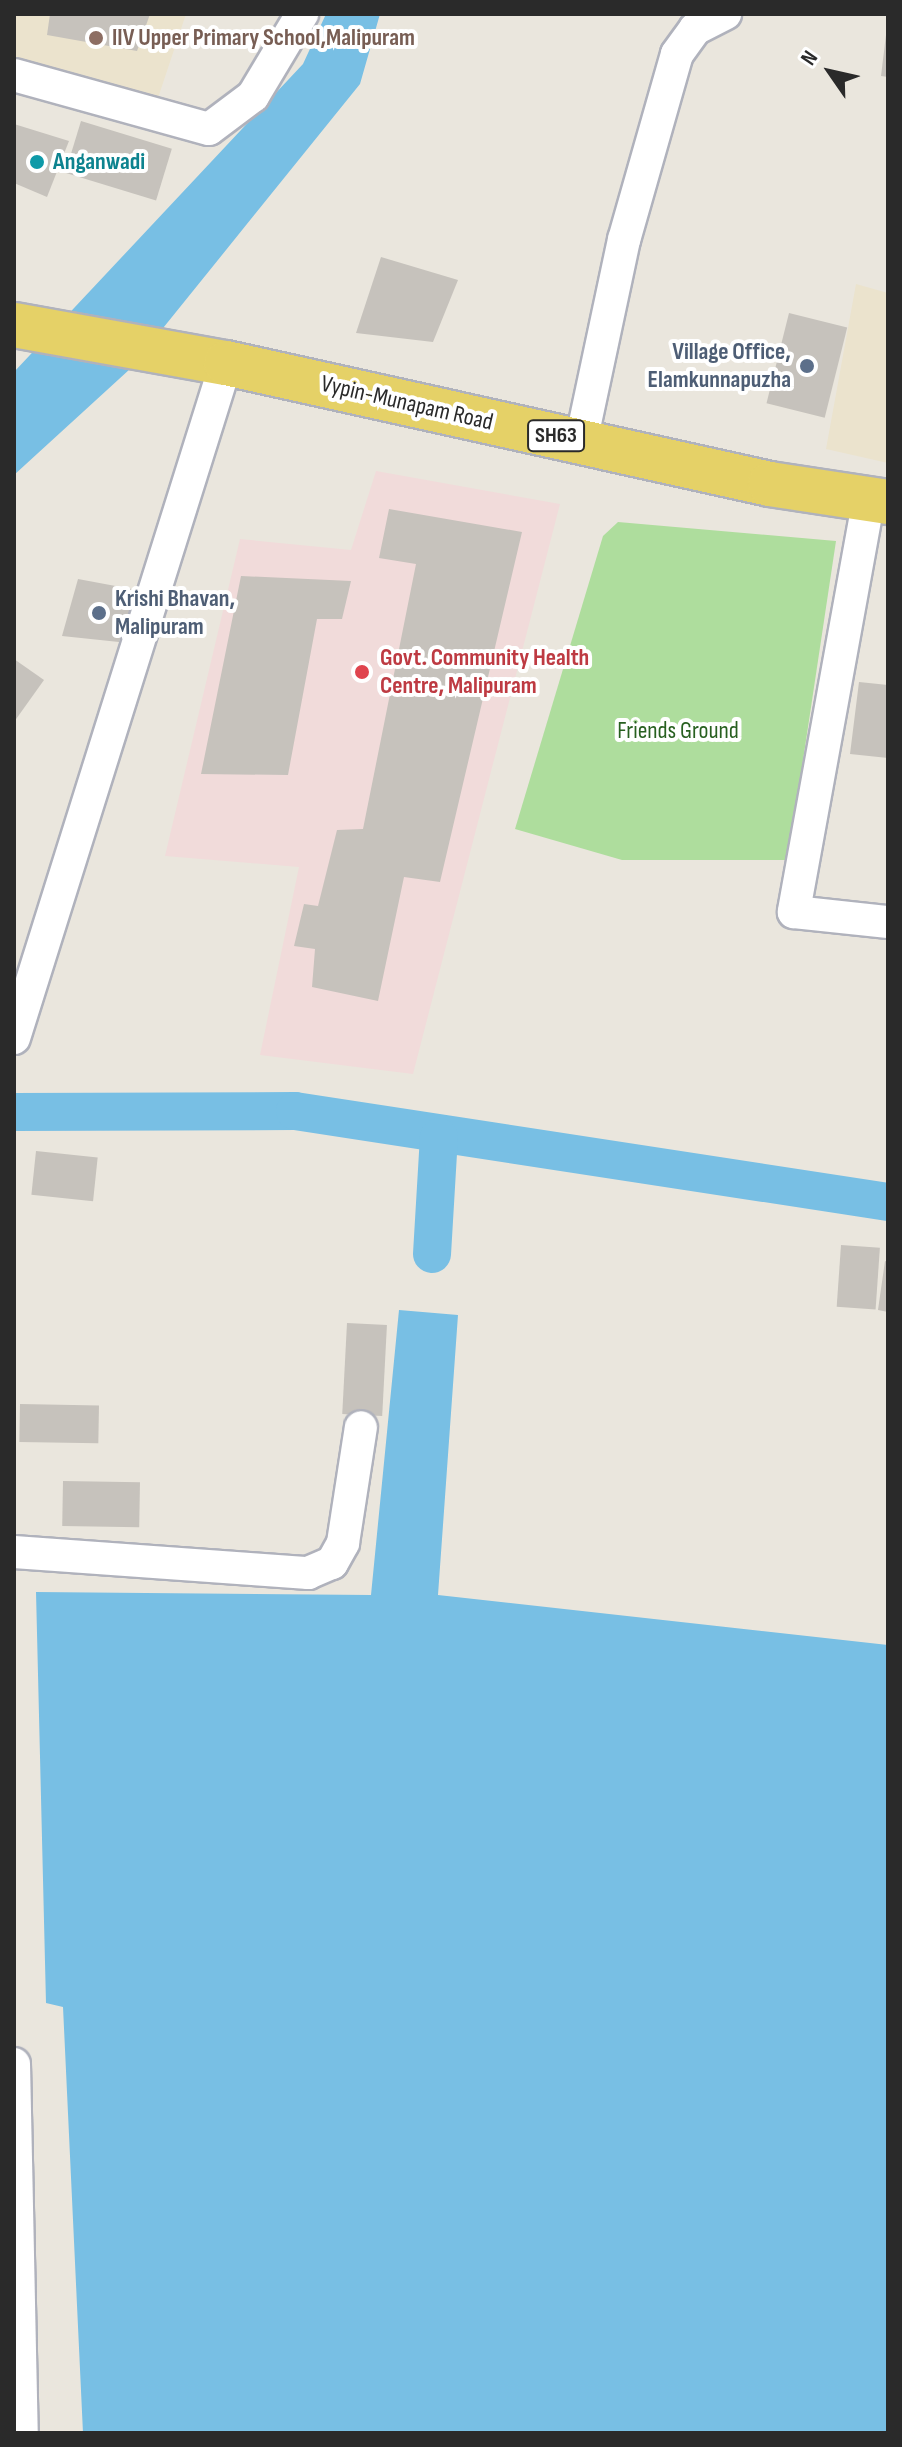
<!DOCTYPE html>
<style>
body{margin:0}
#map{position:relative;width:902px;height:2447px;overflow:hidden;background:#eae6dd;font-family:"Sofia Sans Condensed",sans-serif}
div>[style]{position:absolute}
.education>*{inset:0;background:#ebe3cd}
.medical>*{inset:0;background:#f1dbda}
.green>*{inset:0;background:#aedd9d}
.water>*{inset:0;background:#78bfe4}
.canal>*{height:38px;margin:-19px;padding:0 19px;transform-origin:19px;border-radius:19px;background:#78bfe4}
.building>*{inset:0;background:#c6c2bc;transform-origin:0 0}
.roads{filter:drop-shadow(2px 0 #b0b2bc) drop-shadow(-2px 0 #b0b2bc) drop-shadow(0 2px #b0b2bc) drop-shadow(0 -2px #b0b2bc)}
.street>*{height:32px;margin:-16px;padding:0 16px;transform-origin:16px;border-radius:16px;background:#fff}
.primary>*{height:44px;margin:-22px;padding:0 22px;transform-origin:22px;border-radius:22px;background:#e5d167}
.dots>*{width:22px;height:22px;translate:-50% -50%;box-sizing:border-box;border:4px solid #fff;border-radius:50%}
span{translate:-50% -50%;white-space:nowrap;text-align:center;line-height:1.15;-webkit-text-stroke:8px #fff;paint-order:stroke}
.shield-label span{padding:2px 6px;background:#fff;border:2px solid;border-radius:6px;-webkit-text-stroke-width:0}
.shield-label{font-size:22px;color:#2a2a2a;font-weight:700}
.education-label{font-size:24px;color:#785e54;font-weight:700}
.left{translate:0 -50%;text-align:left}
.culture-label{font-size:24px;color:#0d838f;font-weight:700}
.service-label{font-size:24px;color:#4e5e75;font-weight:700}
.right{translate:-100% -50%;text-align:right}
.street-label{font-size:24px;color:#2a2a2a}
.health-label{font-size:24px;color:#be3a42;font-weight:700}
.park-label{font-size:24px;color:#286020}
.frame{position:absolute;inset:0;border:16px solid #2a2a2a;pointer-events:none}
.north{position:absolute;left:790px;top:32px;width:80px;height:80px;-webkit-text-stroke:6px #fff;paint-order:stroke;rotate:304deg;font-size:22px;font-weight:700;line-height:32px;text-align:center;color:#2a2a2a}
.north::after{content:'';display:block;margin:auto;width:28px;height:36px;background:#2a2a2a;clip-path:polygon(50% 0,100% 100%,50% 72%,0 100%)}
</style>
<div id="map">
<div class="education">
<div style="clip-path:polygon(14px 14px,186px 14px,156px 104px,14px 62px)"></div>
<div style="clip-path:polygon(856px 284px,888px 293px,888px 463px,826px 449px)"></div>
</div>
<div class="medical">
<div style="clip-path:polygon(376px 471px,560px 504px,413px 1074px,260px 1055px,299px 867px,165px 856px,240px 539px,351px 550px)"></div>
</div>
<div class="green">
<div style="clip-path:polygon(618px 522px,836px 541px,788px 860px,622px 860px,515px 829px,603px 536px)"></div>
</div>
<div class="water">
<div style="clip-path:polygon(326px 14px,380px 14px,360px 84px,130px 369px,14px 475px,14px 372px,303px 64px)"></div>
<div style="clip-path:polygon(399px 1310px,458px 1315px,438px 1595px,888px 1645px,888px 2433px,83px 2433px,63px 2007px,46px 2003px,36px 1592px,371px 1595px)"></div>
</div>
<div class="canal">
<div style="left:14px;top:1112px;width:281px;rotate:-0.2deg"></div>
<div style="left:295px;top:1111px;width:600px;rotate:8.72deg"></div>
<div style="left:432px;top:1254px;width:117px;rotate:-86.6deg"></div>
</div>
<div class="building">
<div style="clip-path:polygon(50px 14px,150px 14px,137px 51px,47px 35px)"></div>
<div style="clip-path:polygon(886px 35px,888px 36px,888px 77px,881px 76px)"></div>
<div style="left:81px;top:121px;width:95px;height:54px;rotate:17deg"></div>
<div style="clip-path:polygon(14px 124px,69px 141px,47px 197px,14px 183px)"></div>
<div style="clip-path:polygon(381px 257px,458px 280px,433px 342px,356px 333px)"></div>
<div style="left:789px;top:313px;width:60px;height:93px;rotate:14deg"></div>
<div style="clip-path:polygon(389px 509px,522px 532px,440px 882px,404px 877px,378px 1001px,312px 987px,315px 949px,294px 946px,304px 904px,318px 906px,337px 830px,363px 829px,416px 564px,379px 558px)"></div>
<div style="clip-path:polygon(241px 576px,351px 581px,342px 619px,317px 619px,288px 775px,201px 774px)"></div>
<div style="clip-path:polygon(78px 579px,137px 590px,119px 642px,62px 636px)"></div>
<div style="clip-path:polygon(14px 659px,44px 680px,14px 722px)"></div>
<div style="clip-path:polygon(859px 682px,888px 685px,888px 758px,850px 754px)"></div>
<div style="left:36px;top:1151px;width:62px;height:44px;rotate:6deg"></div>
<div style="left:841px;top:1245px;width:39px;height:62px;rotate:4deg"></div>
<div style="clip-path:polygon(885px 1261px,888px 1262px,888px 1312px,878px 1310px)"></div>
<div style="left:347px;top:1323px;width:40px;height:91px;rotate:3deg"></div>
<div style="left:20px;top:1404px;width:79px;height:38px;rotate:1deg"></div>
<div style="left:63px;top:1481px;width:77px;height:45px;rotate:1deg"></div>
</div>
<div class="roads">
<div class="street">
<div style="left:14px;top:75px;width:202px;rotate:15.5deg"></div>
<div style="left:209px;top:129px;width:55px;rotate:-36.9deg"></div>
<div style="left:253px;top:96px;width:96px;rotate:-59.1deg"></div>
<div style="left:581px;top:442px;width:207px;rotate:-78deg"></div>
<div style="left:624px;top:240px;width:193px;rotate:-74.1deg"></div>
<div style="left:677px;top:54px;width:31px;rotate:-54deg"></div>
<div style="left:695px;top:29px;width:34px;rotate:-27deg"></div>
<div style="left:869px;top:498px;width:421px;rotate:100.3deg"></div>
<div style="left:794px;top:912px;width:95px;rotate:6.1deg"></div>
<div style="left:14px;top:1038px;width:708px;rotate:-72.56deg"></div>
<div style="left:14px;top:1552px;width:295px;rotate:4.1deg"></div>
<div style="left:308px;top:1573px;width:26px;rotate:-23deg"></div>
<div style="left:332px;top:1563px;width:23px;rotate:-61deg"></div>
<div style="left:343px;top:1543px;width:117px;rotate:-81.2deg"></div>
<div style="left:14px;top:2064px;width:369px;rotate:88.8deg"></div>
</div>
<div class="primary">
<div style="left:14px;top:325px;width:215px;rotate:10.2deg"></div>
<div style="left:226px;top:363px;width:557px;rotate:12.54deg"></div>
<div style="left:770px;top:484px;width:119px;rotate:8.7deg"></div>
</div>
</div>
<div class="dots">
<div style="left:96px;top:38px;background:#8d6e63"></div>
<div style="left:37px;top:162px;background:#0f9aa8"></div>
<div style="left:807px;top:366px;background:#5c6f8a"></div>
<div style="left:99px;top:613px;background:#5c6f8a"></div>
<div style="left:362px;top:672px;background:#e0444e"></div>
</div>
<div class="shield-label">
<span style="left:556px;top:436px">SH63</span>
</div>
<div class="education-label">
<span class="left" style="left:112px;top:38px">IIV Upper Primary School,Malipuram</span>
</div>
<div class="culture-label">
<span class="left" style="left:53px;top:162px">Anganwadi</span>
</div>
<div class="service-label">
<span class="right" style="left:791px;top:366px">Village Office,<br>Elamkunnapuzha</span>
<span class="left" style="left:115px;top:613px">Krishi Bhavan,<br>Malipuram</span>
</div>
<div class="street-label">
<span style="left:407px;top:403px;rotate:13deg">Vypin-Munapam Road</span>
</div>
<div class="health-label">
<span class="left" style="left:380px;top:672px">Govt. Community Health<br>Centre, Malipuram</span>
</div>
<div class="park-label">
<span style="left:678px;top:731px">Friends Ground</span>
</div>
<div class="frame"></div>
<div class="north">N</div>
</div>
